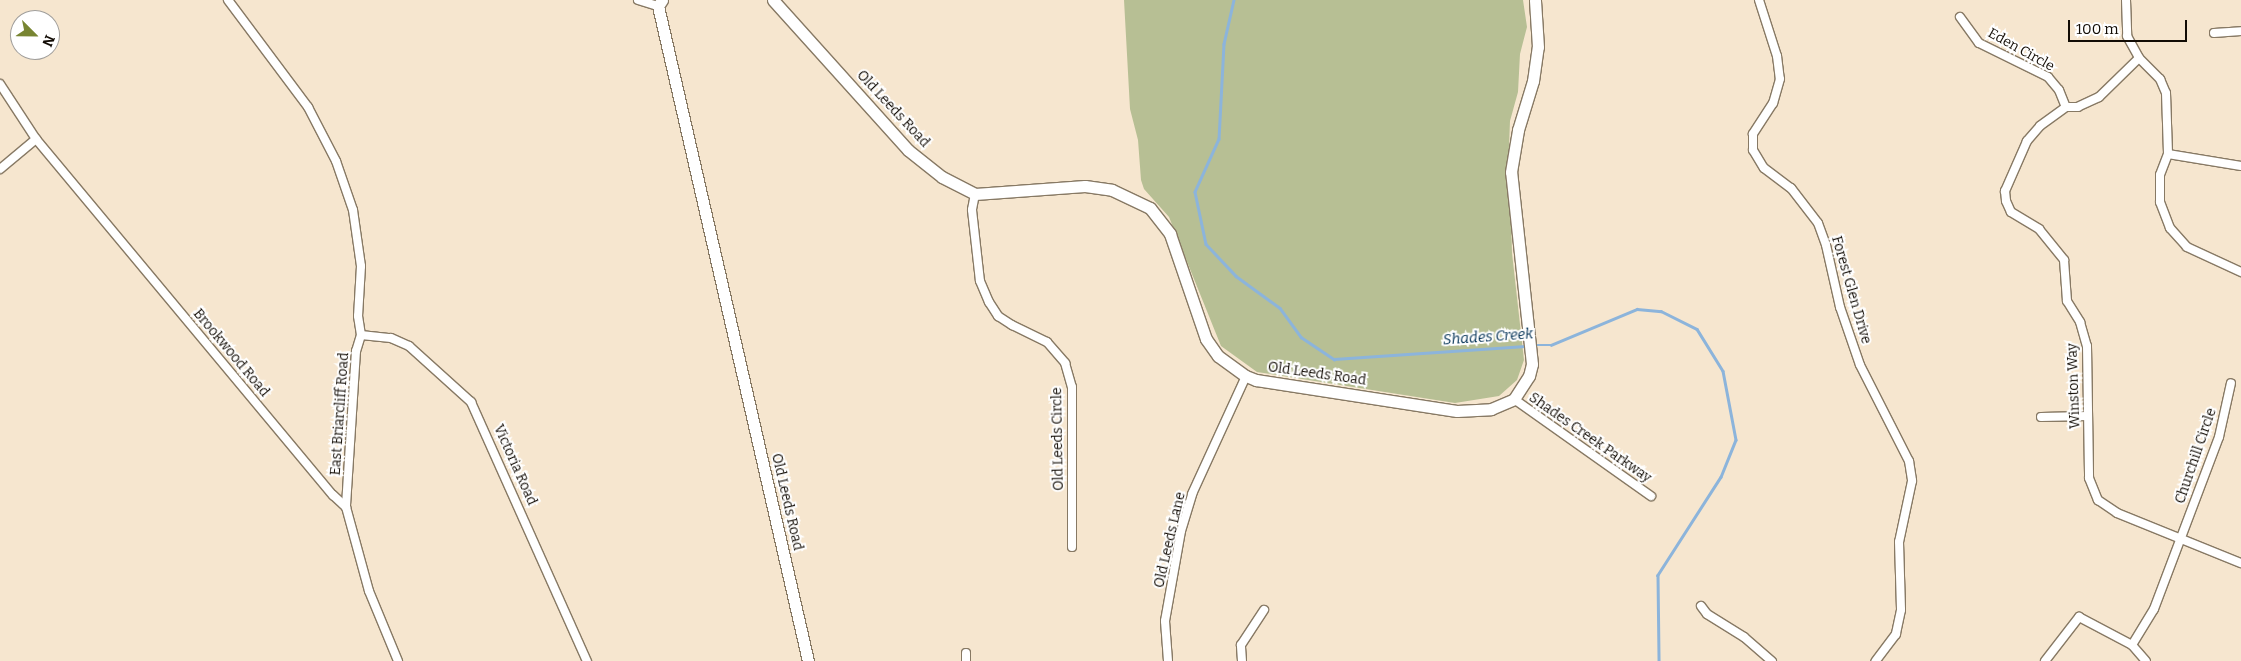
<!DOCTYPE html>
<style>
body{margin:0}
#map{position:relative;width:2241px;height:661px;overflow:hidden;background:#f6e6cf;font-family:Bitter,serif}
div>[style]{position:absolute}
.green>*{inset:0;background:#b7bf94}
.stream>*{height:2.5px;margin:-1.25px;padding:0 1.25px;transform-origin:1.25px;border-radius:1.25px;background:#8cb4db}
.roads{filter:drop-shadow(1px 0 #877964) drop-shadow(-1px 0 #877964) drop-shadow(0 1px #877964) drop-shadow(0 -1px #877964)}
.minor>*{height:8px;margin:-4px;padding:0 4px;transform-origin:4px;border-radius:4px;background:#fff}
.secondary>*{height:11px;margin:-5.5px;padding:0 5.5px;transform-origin:5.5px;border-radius:5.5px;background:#fff}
span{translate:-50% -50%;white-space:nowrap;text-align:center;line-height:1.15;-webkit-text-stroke:4px #fff;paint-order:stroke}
.street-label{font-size:14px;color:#120c05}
.water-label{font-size:15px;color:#013054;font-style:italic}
.north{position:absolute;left:10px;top:10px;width:50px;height:50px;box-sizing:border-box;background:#fff;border:1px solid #a09e9b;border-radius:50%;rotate:113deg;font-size:14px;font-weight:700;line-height:20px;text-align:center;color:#120c05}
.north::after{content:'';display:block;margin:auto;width:18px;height:22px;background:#788532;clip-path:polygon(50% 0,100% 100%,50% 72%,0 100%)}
.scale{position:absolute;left:2068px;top:20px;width:119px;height:22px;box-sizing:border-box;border:2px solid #120c05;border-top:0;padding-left:6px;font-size:15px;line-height:18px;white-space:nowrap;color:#120c05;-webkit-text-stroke:4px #fff;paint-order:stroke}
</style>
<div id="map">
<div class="green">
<div style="clip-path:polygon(1124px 0,1523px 0,1527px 27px,1520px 54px,1518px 92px,1510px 121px,1509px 147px,1512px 253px,1524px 360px,1517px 380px,1499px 396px,1455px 403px,1257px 372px,1221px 346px,1169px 217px,1144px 189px,1141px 180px,1138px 140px,1130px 109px)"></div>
</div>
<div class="stream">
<div style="left:1234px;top:0;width:45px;rotate:102.8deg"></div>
<div style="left:1224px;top:44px;width:95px;rotate:93deg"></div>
<div style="left:1219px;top:139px;width:58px;rotate:114.4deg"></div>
<div style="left:1195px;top:192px;width:53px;rotate:78.1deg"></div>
<div style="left:1206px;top:244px;width:44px;rotate:46.8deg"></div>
<div style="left:1236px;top:276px;width:54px;rotate:36deg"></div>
<div style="left:1280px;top:308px;width:36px;rotate:54deg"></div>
<div style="left:1301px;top:337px;width:40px;rotate:34deg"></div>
<div style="left:1334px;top:359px;width:192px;rotate:-3.9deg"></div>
<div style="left:1534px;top:345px;width:17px"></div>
<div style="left:1551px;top:345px;width:93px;rotate:-22.7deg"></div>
<div style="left:1637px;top:309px;width:24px;rotate:5deg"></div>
<div style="left:1661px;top:311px;width:40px;rotate:26.6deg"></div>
<div style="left:1697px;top:329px;width:49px;rotate:58.2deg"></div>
<div style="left:1723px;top:371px;width:70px;rotate:79.3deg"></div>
<div style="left:1736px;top:440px;width:40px;rotate:112deg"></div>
<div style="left:1721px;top:477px;width:117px;rotate:122.7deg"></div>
<div style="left:1658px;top:575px;width:86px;rotate:89.3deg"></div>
</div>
<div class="roads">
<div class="minor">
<div style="left:228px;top:0;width:134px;rotate:53.2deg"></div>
<div style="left:308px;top:107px;width:61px;rotate:62.6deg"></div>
<div style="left:336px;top:161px;width:52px;rotate:70.9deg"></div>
<div style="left:353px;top:210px;width:57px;rotate:81.9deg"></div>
<div style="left:361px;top:266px;width:50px;rotate:93.4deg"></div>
<div style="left:358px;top:316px;width:19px;rotate:81deg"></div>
<div style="left:361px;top:335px;width:17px;rotate:107deg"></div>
<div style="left:356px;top:351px;width:156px;rotate:93.7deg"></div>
<div style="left:638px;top:0;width:21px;rotate:17deg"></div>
<div style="left:1759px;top:0;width:59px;rotate:72.2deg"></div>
<div style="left:1777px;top:56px;width:23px;rotate:83deg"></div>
<div style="left:1780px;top:79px;width:25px;rotate:106deg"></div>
<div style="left:1773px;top:103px;width:37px;rotate:123deg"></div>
<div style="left:1753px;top:134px;width:16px;rotate:90deg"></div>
<div style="left:1753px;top:150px;width:21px;rotate:59deg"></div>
<div style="left:1764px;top:168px;width:34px;rotate:37deg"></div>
<div style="left:1791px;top:188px;width:44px;rotate:52.4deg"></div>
<div style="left:1818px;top:223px;width:23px;rotate:70deg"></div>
<div style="left:1826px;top:245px;width:64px;rotate:77.3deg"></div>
<div style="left:1840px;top:307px;width:61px;rotate:71deg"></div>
<div style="left:1860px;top:365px;width:108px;rotate:63deg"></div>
<div style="left:1909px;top:461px;width:20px;rotate:81deg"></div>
<div style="left:1912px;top:481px;width:62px;rotate:102deg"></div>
<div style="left:1899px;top:542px;width:68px;rotate:88.3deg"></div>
<div style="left:1901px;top:610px;width:25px;rotate:102deg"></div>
<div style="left:1896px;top:634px;width:34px;rotate:127deg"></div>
<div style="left:2126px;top:0;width:36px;rotate:88deg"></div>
<div style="left:2127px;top:36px;width:25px;rotate:61deg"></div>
<div style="left:2139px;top:58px;width:30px;rotate:45deg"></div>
<div style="left:2160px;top:79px;width:15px;rotate:67deg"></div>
<div style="left:2166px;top:93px;width:61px;rotate:88.1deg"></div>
<div style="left:2168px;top:154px;width:22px;rotate:111deg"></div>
<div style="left:2160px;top:175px;width:27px;rotate:90deg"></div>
<div style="left:2160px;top:202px;width:28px;rotate:69deg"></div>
<div style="left:2170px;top:228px;width:25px;rotate:48deg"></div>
<div style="left:2187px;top:247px;width:60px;rotate:24.8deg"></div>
<div style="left:1960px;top:17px;width:32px;rotate:54deg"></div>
<div style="left:1979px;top:43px;width:77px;rotate:26.2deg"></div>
<div style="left:2048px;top:77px;width:17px;rotate:50deg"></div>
<div style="left:2059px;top:90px;width:18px;rotate:68deg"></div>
<div style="left:2214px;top:33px;width:27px;rotate:-4deg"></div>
<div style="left:2139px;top:58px;width:56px;rotate:135.7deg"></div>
<div style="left:2099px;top:97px;width:23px;rotate:155deg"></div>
<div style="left:2078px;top:107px;width:12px;rotate:180deg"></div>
<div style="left:2066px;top:107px;width:32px;rotate:144deg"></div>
<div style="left:2040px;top:126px;width:20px;rotate:131deg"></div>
<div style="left:2027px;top:141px;width:55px;rotate:113.7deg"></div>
<div style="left:2005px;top:191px;width:10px;rotate:84deg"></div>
<div style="left:2006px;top:201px;width:12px;rotate:66deg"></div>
<div style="left:2011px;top:212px;width:33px;rotate:31deg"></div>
<div style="left:2039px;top:229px;width:40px;rotate:51deg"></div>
<div style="left:2064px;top:260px;width:41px;rotate:85.8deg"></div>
<div style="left:2067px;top:301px;width:25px;rotate:58deg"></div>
<div style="left:2080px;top:322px;width:25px;rotate:74deg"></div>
<div style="left:2087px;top:346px;width:132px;rotate:89.1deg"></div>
<div style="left:2089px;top:478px;width:24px;rotate:68deg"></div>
<div style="left:2098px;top:500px;width:23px;rotate:34deg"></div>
<div style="left:2117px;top:513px;width:134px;rotate:22deg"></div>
<div style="left:0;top:84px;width:66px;rotate:56.8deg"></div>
<div style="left:36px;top:139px;width:464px;rotate:50.2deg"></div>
<div style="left:333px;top:495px;width:18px;rotate:43deg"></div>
<div style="left:346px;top:507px;width:87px;rotate:74.7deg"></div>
<div style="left:369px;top:591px;width:76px;rotate:67.5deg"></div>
<div style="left:2168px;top:154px;width:74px;rotate:9.3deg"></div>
<div style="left:0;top:169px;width:47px;rotate:-39.8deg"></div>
<div style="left:975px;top:194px;width:16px;rotate:101deg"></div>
<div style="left:972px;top:210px;width:71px;rotate:83.6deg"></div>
<div style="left:980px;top:281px;width:23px;rotate:67deg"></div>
<div style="left:989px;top:302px;width:17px;rotate:57deg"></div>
<div style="left:998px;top:316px;width:17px;rotate:33deg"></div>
<div style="left:1012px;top:325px;width:39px;rotate:26deg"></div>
<div style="left:1047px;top:342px;width:28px;rotate:49deg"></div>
<div style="left:1065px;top:363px;width:25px;rotate:74deg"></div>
<div style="left:1072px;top:387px;width:160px;rotate:90deg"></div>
<div style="left:361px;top:335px;width:30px;rotate:6deg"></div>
<div style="left:391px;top:338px;width:20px;rotate:24deg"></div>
<div style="left:409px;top:346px;width:84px;rotate:42.1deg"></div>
<div style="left:471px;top:402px;width:284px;rotate:65.9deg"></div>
<div style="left:1514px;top:399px;width:168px;rotate:35.3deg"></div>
<div style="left:2041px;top:417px;width:47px;rotate:-1.2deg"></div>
<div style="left:1701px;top:606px;width:10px;rotate:53deg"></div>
<div style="left:1707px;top:614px;width:44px;rotate:31.9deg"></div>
<div style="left:1744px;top:637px;width:37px;rotate:41deg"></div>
<div style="left:2132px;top:645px;width:42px;rotate:-58.6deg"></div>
<div style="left:2154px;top:609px;width:184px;rotate:-69.3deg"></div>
<div style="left:2219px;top:437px;width:55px;rotate:-77.5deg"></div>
<div style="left:966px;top:661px;width:8px;rotate:-90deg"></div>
<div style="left:1168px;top:661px;width:40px;rotate:-94.3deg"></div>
<div style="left:1165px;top:621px;width:91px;rotate:-79.9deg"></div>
<div style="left:1181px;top:531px;width:39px;rotate:-73deg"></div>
<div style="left:1192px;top:494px;width:130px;rotate:-65.4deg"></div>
<div style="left:1242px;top:661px;width:16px;rotate:-94deg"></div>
<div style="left:1241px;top:645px;width:42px;rotate:-56.7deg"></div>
<div style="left:2045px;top:661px;width:56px;rotate:-52.3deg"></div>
<div style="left:2079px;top:617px;width:60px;rotate:27.8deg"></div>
<div style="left:2132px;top:645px;width:21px;rotate:49deg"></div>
</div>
<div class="secondary">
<div style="left:662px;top:0;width:7px;rotate:124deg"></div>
<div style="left:658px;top:6px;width:672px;rotate:77.1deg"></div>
<div style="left:773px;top:0;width:202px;rotate:48deg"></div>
<div style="left:908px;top:150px;width:43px;rotate:38.5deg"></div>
<div style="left:942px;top:177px;width:37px;rotate:27deg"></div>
<div style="left:975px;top:194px;width:110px;rotate:-4.2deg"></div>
<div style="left:1085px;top:186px;width:27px;rotate:8deg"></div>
<div style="left:1112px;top:190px;width:42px;rotate:25.3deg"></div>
<div style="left:1150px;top:208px;width:33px;rotate:52deg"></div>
<div style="left:1170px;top:234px;width:111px;rotate:71.1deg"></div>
<div style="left:1206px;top:339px;width:21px;rotate:55deg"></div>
<div style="left:1218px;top:356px;width:34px;rotate:36deg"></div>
<div style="left:1246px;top:376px;width:11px;rotate:22deg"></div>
<div style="left:1256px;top:380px;width:203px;rotate:8.8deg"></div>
<div style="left:1457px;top:411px;width:34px;rotate:-3deg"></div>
<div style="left:1491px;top:409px;width:25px;rotate:-23deg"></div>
<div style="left:1514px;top:399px;width:27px;rotate:-57deg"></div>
<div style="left:1529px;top:376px;width:12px;rotate:-76deg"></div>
<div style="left:1532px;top:364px;width:193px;rotate:-96.2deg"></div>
<div style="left:1511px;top:172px;width:43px;rotate:-80.5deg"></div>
<div style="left:1518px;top:130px;width:51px;rotate:-73deg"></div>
<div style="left:1533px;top:81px;width:34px;rotate:-82deg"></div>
<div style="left:1538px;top:47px;width:47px;rotate:-93.7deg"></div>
</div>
</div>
<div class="street-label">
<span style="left:2021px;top:50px;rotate:29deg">Eden Circle</span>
<span style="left:893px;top:109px;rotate:47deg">Old Leeds Road</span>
<span style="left:1851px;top:290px;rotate:74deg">Forest Glen Drive</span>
<span style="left:231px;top:353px;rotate:50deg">Brookwood Road</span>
<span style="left:1317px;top:374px;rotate:8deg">Old Leeds Road</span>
<span style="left:2074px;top:386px;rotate:-92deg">Winston Way</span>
<span style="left:340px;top:414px;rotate:-86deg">East Briarcliff Road</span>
<span style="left:1590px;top:438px;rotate:35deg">Shades Creek Parkway</span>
<span style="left:1058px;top:439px;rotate:-91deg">Old Leeds Circle</span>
<span style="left:2196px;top:456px;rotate:-71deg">Churchill Circle</span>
<span style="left:515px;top:465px;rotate:66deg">Victoria Road</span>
<span style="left:787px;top:502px;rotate:77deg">Old Leeds Road</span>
<span style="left:1170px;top:540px;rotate:-77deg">Old Leeds Lane</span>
</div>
<div class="water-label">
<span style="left:1488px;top:337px;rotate:-4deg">Shades Creek</span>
</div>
<div class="north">N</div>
<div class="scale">100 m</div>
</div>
